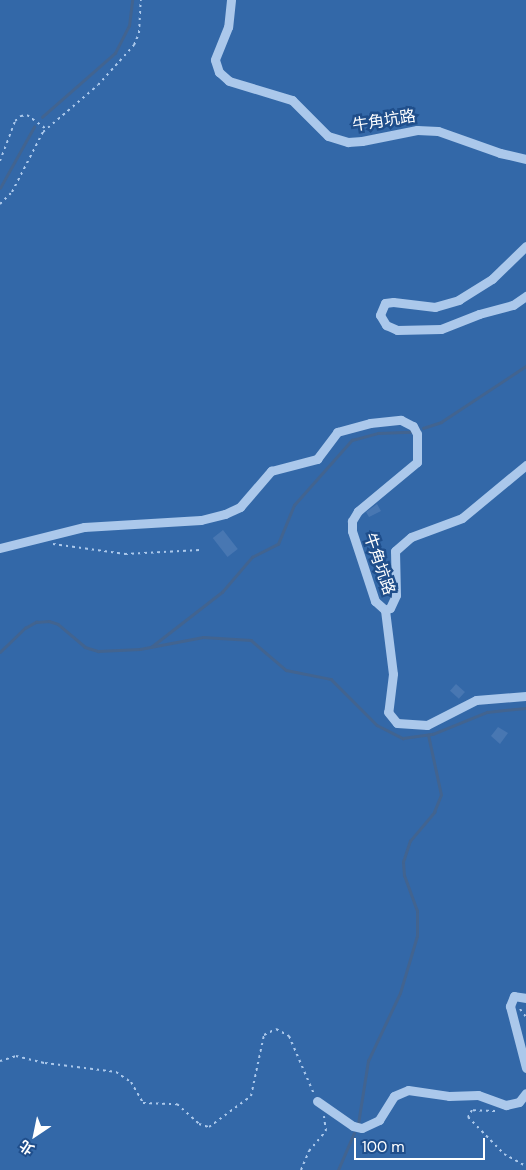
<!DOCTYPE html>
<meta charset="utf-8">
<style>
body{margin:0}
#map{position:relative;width:526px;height:1170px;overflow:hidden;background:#1f4e8b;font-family:"DM Sans","Noto Sans TC",sans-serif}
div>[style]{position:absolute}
.green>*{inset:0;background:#3368a8;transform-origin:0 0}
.stream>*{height:2.5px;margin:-1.25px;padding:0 1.25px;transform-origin:1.25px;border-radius:1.25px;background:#426490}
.building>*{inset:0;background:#4877b2;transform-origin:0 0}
.path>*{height:2px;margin-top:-1px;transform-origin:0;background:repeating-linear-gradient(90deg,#abc8eb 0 2.5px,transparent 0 6.5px)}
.minor>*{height:9px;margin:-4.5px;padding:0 4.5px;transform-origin:4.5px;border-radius:4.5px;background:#abc8eb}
span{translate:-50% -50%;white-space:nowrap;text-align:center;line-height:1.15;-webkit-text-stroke:5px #1f4e8b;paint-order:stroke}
.street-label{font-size:16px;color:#fff}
.north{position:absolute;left:10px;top:1110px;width:50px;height:50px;-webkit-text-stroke:4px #1f4e8b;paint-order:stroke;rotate:214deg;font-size:14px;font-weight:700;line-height:20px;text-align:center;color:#fff}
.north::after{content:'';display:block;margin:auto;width:18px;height:22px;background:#fff;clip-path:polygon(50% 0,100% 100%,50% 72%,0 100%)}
.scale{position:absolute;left:354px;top:1138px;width:131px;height:22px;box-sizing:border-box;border:2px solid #fff;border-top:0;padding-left:6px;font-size:15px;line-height:18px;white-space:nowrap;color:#fff;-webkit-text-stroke:4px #1f4e8b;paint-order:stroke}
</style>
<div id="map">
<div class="green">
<div style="left:0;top:0;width:526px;height:1170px"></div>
</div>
<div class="stream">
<div style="left:42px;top:117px;width:97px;rotate:-41.2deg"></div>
<div style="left:115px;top:53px;width:30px;rotate:-63deg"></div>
<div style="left:129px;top:26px;width:26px;rotate:-83deg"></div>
<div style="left:0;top:188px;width:70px;rotate:-60.9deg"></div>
<div style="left:423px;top:428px;width:19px;rotate:-18deg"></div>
<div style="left:441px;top:422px;width:102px;rotate:-33.4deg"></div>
<div style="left:151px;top:647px;width:90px;rotate:-37.8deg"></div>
<div style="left:222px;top:592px;width:46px;rotate:-49.4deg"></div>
<div style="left:252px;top:557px;width:29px;rotate:-27deg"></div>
<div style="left:278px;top:544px;width:42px;rotate:-67.7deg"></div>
<div style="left:294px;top:505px;width:87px;rotate:-48.3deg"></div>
<div style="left:352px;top:440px;width:27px;rotate:-15deg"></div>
<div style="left:378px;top:433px;width:32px;rotate:-2deg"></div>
<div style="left:0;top:652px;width:35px;rotate:-44deg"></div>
<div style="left:25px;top:628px;width:13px;rotate:-29deg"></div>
<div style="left:36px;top:622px;width:13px;rotate:-4deg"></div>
<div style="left:49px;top:621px;width:9px;rotate:18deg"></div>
<div style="left:58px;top:624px;width:35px;rotate:40deg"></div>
<div style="left:85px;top:647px;width:14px;rotate:17deg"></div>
<div style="left:98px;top:651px;width:42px;rotate:-2.7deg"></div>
<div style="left:140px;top:649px;width:64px;rotate:-10.8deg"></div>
<div style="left:203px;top:637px;width:48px;rotate:3.6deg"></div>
<div style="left:251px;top:640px;width:46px;rotate:40.6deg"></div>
<div style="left:286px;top:670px;width:46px;rotate:11.3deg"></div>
<div style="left:331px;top:679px;width:65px;rotate:45deg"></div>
<div style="left:377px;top:725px;width:29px;rotate:27deg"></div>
<div style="left:403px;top:738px;width:30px;rotate:-8deg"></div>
<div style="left:433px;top:734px;width:58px;rotate:-22.2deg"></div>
<div style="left:487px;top:712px;width:39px;rotate:-6deg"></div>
<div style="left:358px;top:1124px;width:64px;rotate:-81deg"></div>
<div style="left:368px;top:1061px;width:75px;rotate:-64.8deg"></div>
<div style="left:400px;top:993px;width:59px;rotate:-73.4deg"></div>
<div style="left:417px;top:936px;width:25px;rotate:-90deg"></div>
<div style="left:417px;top:911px;width:37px;rotate:-110deg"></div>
<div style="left:404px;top:876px;width:14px;rotate:-94deg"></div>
<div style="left:403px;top:862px;width:22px;rotate:-72deg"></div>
<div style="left:410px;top:841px;width:38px;rotate:-50deg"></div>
<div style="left:434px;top:812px;width:18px;rotate:-68deg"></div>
<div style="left:441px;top:795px;width:61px;rotate:-102.2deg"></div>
<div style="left:338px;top:1170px;width:40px;rotate:-66.6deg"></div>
</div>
<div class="building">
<div style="clip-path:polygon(377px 504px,381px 511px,369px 517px,366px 512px)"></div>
<div style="left:223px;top:530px;width:24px;height:13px;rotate:52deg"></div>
<div style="left:456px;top:684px;width:12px;height:9px;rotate:42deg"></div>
<div style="clip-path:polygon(498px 727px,508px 733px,500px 744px,491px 736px)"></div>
</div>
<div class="path">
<div style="left:0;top:161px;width:43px;rotate:-69.4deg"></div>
<div style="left:15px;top:121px;width:8px;rotate:-40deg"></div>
<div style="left:21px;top:116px;width:6px;rotate:-9deg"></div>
<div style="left:27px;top:115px;width:24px;rotate:36deg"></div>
<div style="left:0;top:204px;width:17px;rotate:-45deg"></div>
<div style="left:12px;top:192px;width:68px;rotate:-62.7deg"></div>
<div style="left:43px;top:132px;width:72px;rotate:-40.5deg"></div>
<div style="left:98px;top:85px;width:54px;rotate:-48deg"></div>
<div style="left:134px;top:45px;width:13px;rotate:-67deg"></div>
<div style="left:139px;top:33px;width:33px;rotate:-87deg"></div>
<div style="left:53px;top:544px;width:73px;rotate:7.9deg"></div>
<div style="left:125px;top:554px;width:75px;rotate:-3.1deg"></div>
<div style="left:520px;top:1009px;width:10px;rotate:53deg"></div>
<div style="left:0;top:1061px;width:17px;rotate:-17deg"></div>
<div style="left:16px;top:1056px;width:30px;rotate:14deg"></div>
<div style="left:45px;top:1063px;width:72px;rotate:7.2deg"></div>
<div style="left:116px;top:1072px;width:18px;rotate:34deg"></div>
<div style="left:131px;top:1082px;width:24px;rotate:60deg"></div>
<div style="left:143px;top:1103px;width:34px;rotate:2deg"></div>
<div style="left:177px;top:1104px;width:30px;rotate:42deg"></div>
<div style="left:199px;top:1124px;width:10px;rotate:17deg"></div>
<div style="left:209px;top:1127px;width:52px;rotate:-36.4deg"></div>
<div style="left:251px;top:1096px;width:62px;rotate:-78deg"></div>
<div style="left:264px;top:1035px;width:13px;rotate:-27deg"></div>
<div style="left:276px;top:1029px;width:15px;rotate:28deg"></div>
<div style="left:289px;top:1036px;width:63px;rotate:66.7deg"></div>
<div style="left:495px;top:1111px;width:23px;rotate:-178deg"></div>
<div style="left:472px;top:1110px;width:8px;rotate:120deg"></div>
<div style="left:468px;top:1117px;width:52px;rotate:45.8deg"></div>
<div style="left:504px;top:1154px;width:25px;rotate:29deg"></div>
<div style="left:301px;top:1170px;width:21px;rotate:-67deg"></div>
<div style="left:309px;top:1151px;width:26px;rotate:-50deg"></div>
<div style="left:326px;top:1131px;width:15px;rotate:-98deg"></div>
</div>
<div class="minor">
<div style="left:231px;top:0;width:27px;rotate:96deg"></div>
<div style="left:228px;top:27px;width:35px;rotate:112deg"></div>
<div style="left:215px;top:60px;width:13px;rotate:72deg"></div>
<div style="left:219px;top:72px;width:13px;rotate:42deg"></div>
<div style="left:229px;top:81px;width:66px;rotate:16.8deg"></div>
<div style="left:292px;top:100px;width:51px;rotate:45deg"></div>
<div style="left:328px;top:136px;width:21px;rotate:17deg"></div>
<div style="left:348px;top:142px;width:14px;rotate:-4deg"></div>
<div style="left:362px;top:141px;width:56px;rotate:-11.3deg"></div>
<div style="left:417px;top:130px;width:21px;rotate:3deg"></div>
<div style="left:438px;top:131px;width:66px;rotate:19.5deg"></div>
<div style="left:500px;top:153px;width:27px;rotate:13deg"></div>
<div style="left:526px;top:246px;width:47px;rotate:135.9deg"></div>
<div style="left:492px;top:279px;width:39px;rotate:148deg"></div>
<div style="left:459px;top:300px;width:25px;rotate:164deg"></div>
<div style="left:435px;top:307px;width:42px;rotate:-173.2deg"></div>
<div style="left:393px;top:302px;width:8px;rotate:173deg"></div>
<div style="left:385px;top:303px;width:13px;rotate:113deg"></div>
<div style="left:380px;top:315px;width:12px;rotate:59deg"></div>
<div style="left:386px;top:325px;width:12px;rotate:24deg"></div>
<div style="left:397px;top:330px;width:44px;rotate:-1.3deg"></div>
<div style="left:441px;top:329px;width:41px;rotate:-21.5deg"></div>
<div style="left:479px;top:314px;width:35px;rotate:-15deg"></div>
<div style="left:513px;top:305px;width:16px;rotate:-35deg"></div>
<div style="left:0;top:548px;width:87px;rotate:-14deg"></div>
<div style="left:84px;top:527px;width:117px;rotate:-3.4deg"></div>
<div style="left:201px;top:520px;width:25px;rotate:-14deg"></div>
<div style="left:225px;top:514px;width:17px;rotate:-25deg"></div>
<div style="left:240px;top:507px;width:48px;rotate:-49.3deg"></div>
<div style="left:271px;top:471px;width:48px;rotate:-14.6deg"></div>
<div style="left:317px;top:459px;width:34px;rotate:-53deg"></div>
<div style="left:337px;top:432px;width:34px;rotate:-15deg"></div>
<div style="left:370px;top:423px;width:31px;rotate:-6deg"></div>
<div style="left:401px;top:420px;width:13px;rotate:27deg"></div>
<div style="left:413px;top:426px;width:9px;rotate:63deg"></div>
<div style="left:417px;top:434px;width:28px;rotate:90deg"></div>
<div style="left:417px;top:462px;width:77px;rotate:140.3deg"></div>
<div style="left:358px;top:511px;width:12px;rotate:121deg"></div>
<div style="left:352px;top:521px;width:10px;rotate:90deg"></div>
<div style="left:352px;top:531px;width:74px;rotate:71.8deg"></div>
<div style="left:375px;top:601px;width:13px;rotate:42deg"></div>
<div style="left:385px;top:610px;width:5px;rotate:-22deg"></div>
<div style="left:390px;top:608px;width:14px;rotate:-65deg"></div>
<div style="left:396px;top:595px;width:44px;rotate:-91.3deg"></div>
<div style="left:395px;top:551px;width:21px;rotate:-41deg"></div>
<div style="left:411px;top:537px;width:54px;rotate:-20.4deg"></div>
<div style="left:462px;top:518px;width:83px;rotate:-39.6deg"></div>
<div style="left:385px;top:610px;width:64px;rotate:82.9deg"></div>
<div style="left:393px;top:674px;width:38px;rotate:97deg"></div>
<div style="left:388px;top:712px;width:14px;rotate:51deg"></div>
<div style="left:397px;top:723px;width:30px;rotate:4deg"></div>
<div style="left:427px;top:725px;width:55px;rotate:-27deg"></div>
<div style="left:476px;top:700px;width:50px;rotate:-4.6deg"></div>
<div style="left:526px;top:998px;width:12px;rotate:-171deg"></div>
<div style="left:514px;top:996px;width:11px;rotate:112deg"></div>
<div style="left:510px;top:1006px;width:64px;rotate:75.5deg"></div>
<div style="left:317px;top:1101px;width:44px;rotate:34.8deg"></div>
<div style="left:353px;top:1126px;width:9px;rotate:13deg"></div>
<div style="left:362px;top:1128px;width:19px;rotate:-25deg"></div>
<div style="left:379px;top:1120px;width:28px;rotate:-58deg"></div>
<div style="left:394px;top:1096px;width:15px;rotate:-23deg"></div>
<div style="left:408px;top:1090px;width:41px;rotate:8.3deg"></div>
<div style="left:449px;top:1096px;width:29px;rotate:-2deg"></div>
<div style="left:478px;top:1095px;width:30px;rotate:20deg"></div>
<div style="left:506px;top:1105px;width:13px;rotate:-13deg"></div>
<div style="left:519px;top:1102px;width:11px;rotate:-52deg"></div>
</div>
<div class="street-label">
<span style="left:384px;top:121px;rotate:-9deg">牛角坑路</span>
<span style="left:379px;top:564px;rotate:71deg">牛角坑路</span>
</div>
<div class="north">北</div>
<div class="scale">100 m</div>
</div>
